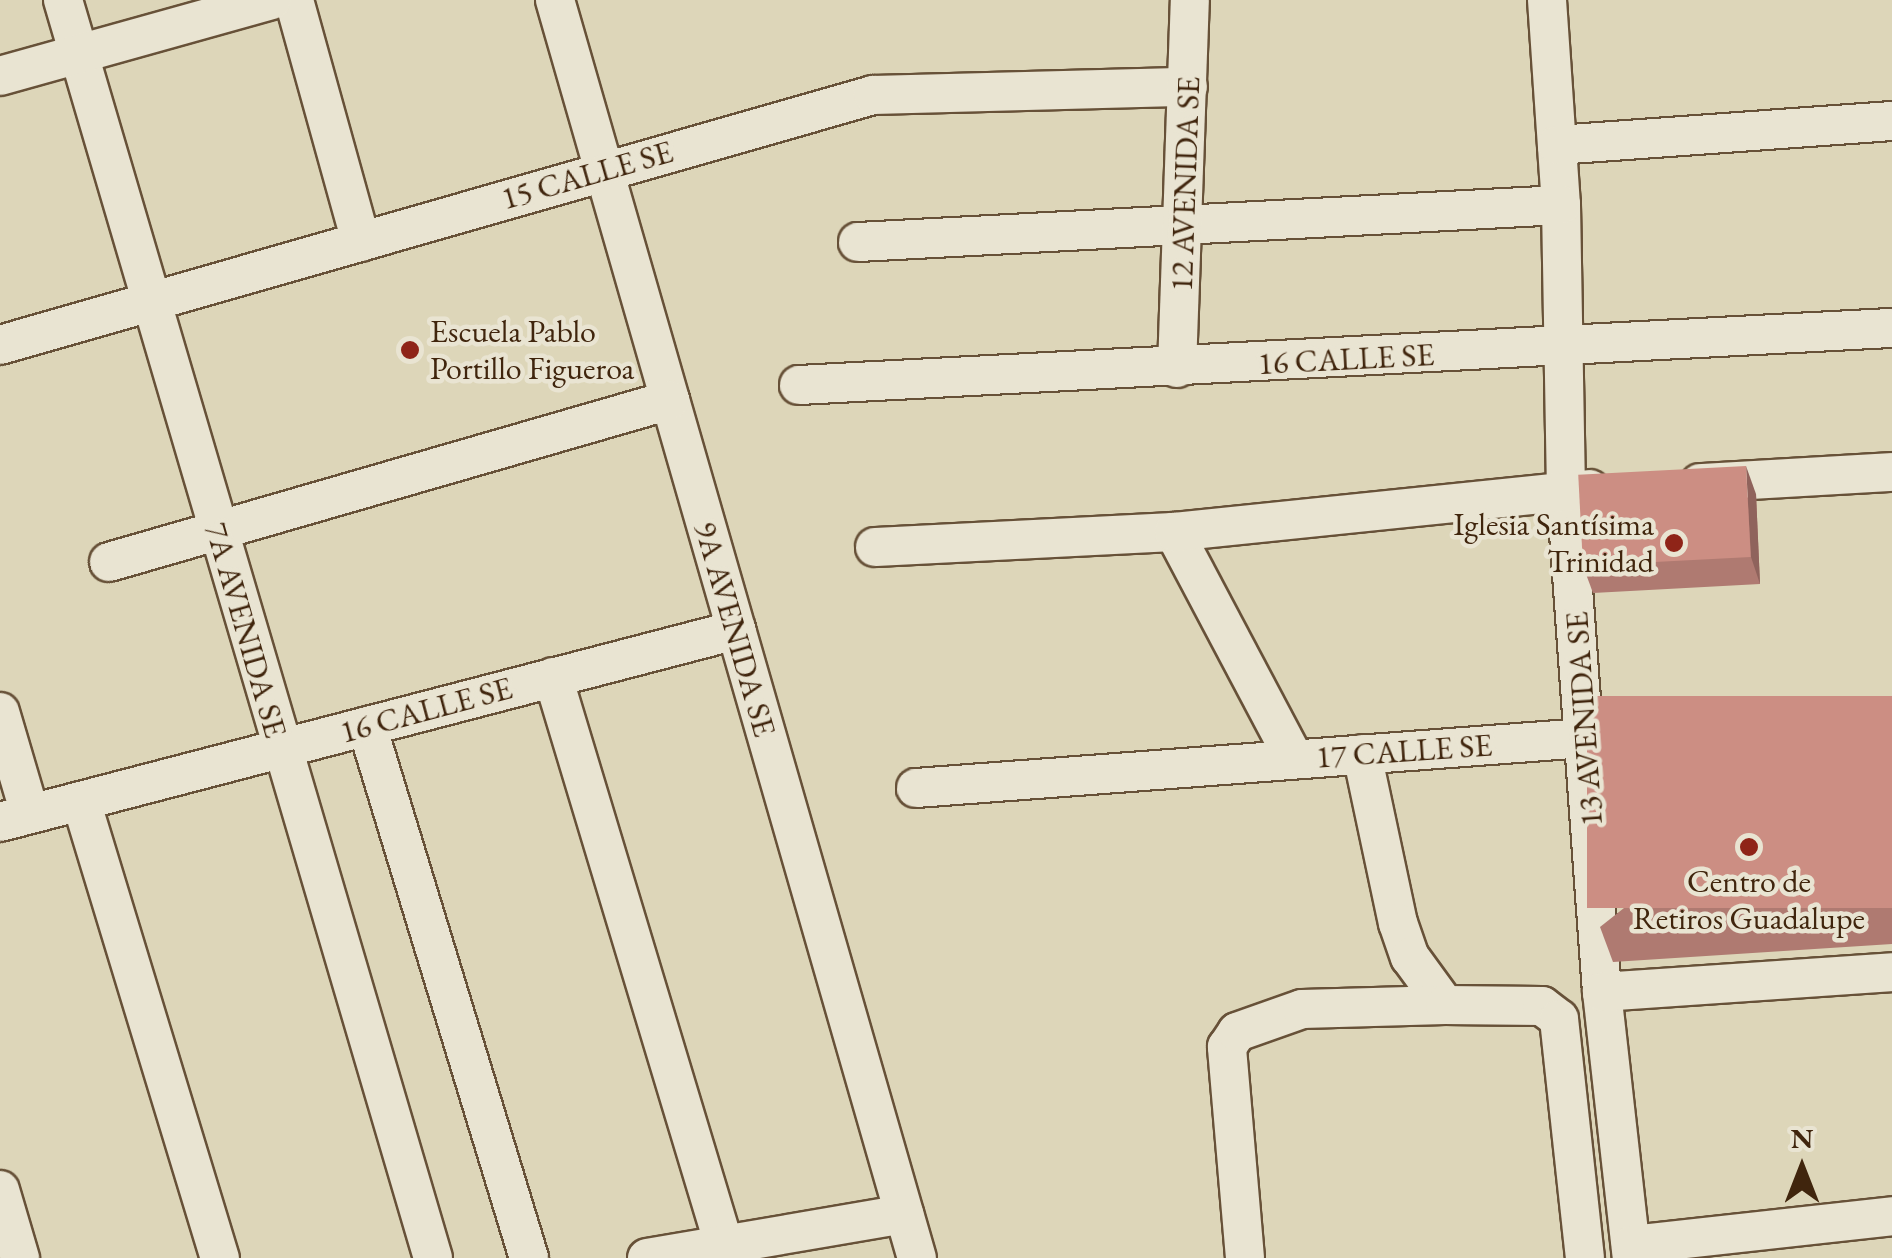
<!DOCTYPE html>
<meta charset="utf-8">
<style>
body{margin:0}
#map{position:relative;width:1892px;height:1258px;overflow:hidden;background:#ddd6b9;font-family:"EB Garamond",serif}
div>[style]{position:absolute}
.roads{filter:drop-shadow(2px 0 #675138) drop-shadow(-2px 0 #675138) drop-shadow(0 2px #675138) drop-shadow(0 -2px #675138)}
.minor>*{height:38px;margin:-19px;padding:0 19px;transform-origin:19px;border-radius:19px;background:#e9e4d2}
.wall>*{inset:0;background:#af7a71}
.shaded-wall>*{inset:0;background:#8f635c}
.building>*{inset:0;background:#cc8e83;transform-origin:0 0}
.dots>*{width:28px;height:28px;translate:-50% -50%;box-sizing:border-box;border:5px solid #e9e4d2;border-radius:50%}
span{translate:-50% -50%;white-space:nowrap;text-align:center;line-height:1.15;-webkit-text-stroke:9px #e9e4d2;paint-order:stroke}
.street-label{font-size:32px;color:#40250d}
.poi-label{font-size:32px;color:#40250d}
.left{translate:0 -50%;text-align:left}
.right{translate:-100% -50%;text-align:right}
.north{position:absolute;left:1752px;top:1118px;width:100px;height:100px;-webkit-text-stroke:8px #e9e4d2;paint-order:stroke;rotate:0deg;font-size:28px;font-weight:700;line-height:40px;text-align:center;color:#40250d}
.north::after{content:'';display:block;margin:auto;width:35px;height:45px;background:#40250d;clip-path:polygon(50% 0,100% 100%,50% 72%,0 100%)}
</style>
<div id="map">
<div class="roads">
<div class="minor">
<div style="left:63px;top:0;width:1311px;rotate:73.61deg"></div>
<div style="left:294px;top:0;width:251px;rotate:74.5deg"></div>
<div style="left:555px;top:0;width:1309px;rotate:73.95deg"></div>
<div style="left:1547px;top:0;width:205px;rotate:86.1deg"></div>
<div style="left:1561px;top:205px;width:286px;rotate:89deg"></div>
<div style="left:1566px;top:491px;width:502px;rotate:85.89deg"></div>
<div style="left:1602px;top:992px;width:268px;rotate:83.6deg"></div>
<div style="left:0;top:76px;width:282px;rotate:-15.6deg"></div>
<div style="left:1557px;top:145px;width:336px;rotate:-4.1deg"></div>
<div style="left:858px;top:242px;width:704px;rotate:-3.01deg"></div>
<div style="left:0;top:345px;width:908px;rotate:-15.98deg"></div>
<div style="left:873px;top:95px;width:315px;rotate:-1.5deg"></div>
<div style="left:1177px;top:368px;width:368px;rotate:-88deg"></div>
<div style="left:799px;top:385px;width:1094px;rotate:-2.99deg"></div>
<div style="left:1700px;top:483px;width:192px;rotate:-3.3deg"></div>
<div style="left:1174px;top:532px;width:257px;rotate:62.1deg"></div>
<div style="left:875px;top:547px;width:299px;rotate:-2.9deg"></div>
<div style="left:1174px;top:532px;width:418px;rotate:-5.9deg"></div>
<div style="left:109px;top:562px;width:584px;rotate:-16.11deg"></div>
<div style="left:553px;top:677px;width:607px;rotate:73.24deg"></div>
<div style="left:0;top:712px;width:106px;rotate:73.6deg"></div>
<div style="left:367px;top:726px;width:556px;rotate:73.06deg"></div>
<div style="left:1362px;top:754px;width:173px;rotate:78deg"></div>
<div style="left:1398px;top:923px;width:36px;rotate:71deg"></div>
<div style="left:1410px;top:957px;width:59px;rotate:53.9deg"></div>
<div style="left:916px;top:788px;width:697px;rotate:-4.28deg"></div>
<div style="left:81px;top:801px;width:478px;rotate:73.1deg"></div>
<div style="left:0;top:822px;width:761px;rotate:-14.62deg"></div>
<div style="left:1602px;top:992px;width:291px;rotate:-3.9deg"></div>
<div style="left:0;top:1190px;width:71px;rotate:73.6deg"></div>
<div style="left:1631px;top:1245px;width:263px;rotate:-6.3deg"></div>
<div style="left:647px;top:1258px;width:261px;rotate:-9.7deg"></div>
<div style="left:1245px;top:1258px;width:212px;rotate:-94.9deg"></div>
<div style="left:1227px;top:1047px;width:18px;rotate:-56deg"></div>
<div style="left:1237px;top:1032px;width:69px;rotate:-19.5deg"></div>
<div style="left:1302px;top:1009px;width:143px;rotate:-1.6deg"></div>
<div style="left:1445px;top:1005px;width:97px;rotate:0.6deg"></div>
<div style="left:1542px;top:1006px;width:21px;rotate:37deg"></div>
<div style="left:1559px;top:1019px;width:240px;rotate:83.8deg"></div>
</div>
</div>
<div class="wall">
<div style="clip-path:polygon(1756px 494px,1760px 584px,1593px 593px,1583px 566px)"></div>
<div style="clip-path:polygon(1892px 696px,1892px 944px,1613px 962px,1600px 927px)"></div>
</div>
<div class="shaded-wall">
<div style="clip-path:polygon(1746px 466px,1756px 494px,1760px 584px,1751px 557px)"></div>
</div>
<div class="building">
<div style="left:1746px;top:466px;width:91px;height:168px;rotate:87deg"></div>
<div style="left:1892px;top:696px;width:212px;height:305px;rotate:90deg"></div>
</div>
<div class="dots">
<div style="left:410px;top:350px;background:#8f2418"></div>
<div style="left:1674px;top:543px;background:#8f2418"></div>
<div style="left:1749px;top:847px;background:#8f2418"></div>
</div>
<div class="street-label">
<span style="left:587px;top:175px;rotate:-16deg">15 CALLE SE</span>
<span style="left:1185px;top:184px;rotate:-88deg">12 AVENIDA SE</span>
<span style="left:1346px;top:359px;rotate:-3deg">16 CALLE SE</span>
<span style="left:735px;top:629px;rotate:74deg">9A AVENIDA SE</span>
<span style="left:246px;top:630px;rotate:74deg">7A AVENIDA SE</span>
<span style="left:426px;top:710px;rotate:-15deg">16 CALLE SE</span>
<span style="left:1584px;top:719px;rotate:-94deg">13 AVENIDA SE</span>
<span style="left:1404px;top:751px;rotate:-4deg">17 CALLE SE</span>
</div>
<div class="poi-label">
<span class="left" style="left:430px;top:350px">Escuela Pablo<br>Portillo Figueroa</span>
<span class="right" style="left:1654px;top:543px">Iglesia Santísima<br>Trinidad</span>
<span style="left:1749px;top:900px">Centro de<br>Retiros Guadalupe</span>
</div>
<div class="north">N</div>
</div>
